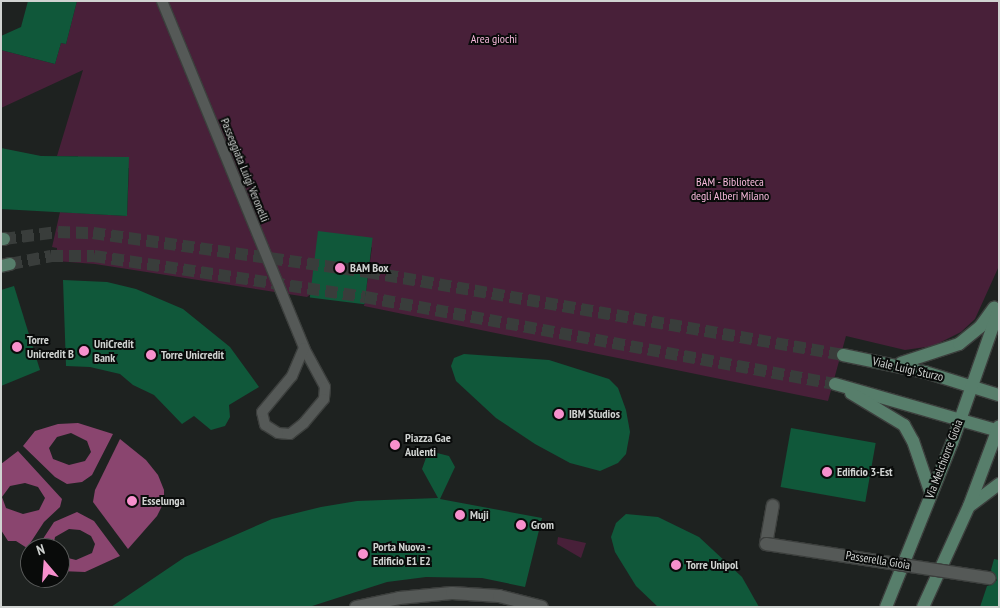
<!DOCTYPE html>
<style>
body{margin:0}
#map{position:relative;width:1000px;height:608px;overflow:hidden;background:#1e2220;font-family:"PT Sans Narrow",sans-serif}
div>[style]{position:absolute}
.green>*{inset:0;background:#482039}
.water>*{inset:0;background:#8a456f}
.building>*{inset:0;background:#10583a;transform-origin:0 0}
.secondary-tunnel>*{height:12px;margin-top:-6px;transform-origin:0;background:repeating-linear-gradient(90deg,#393d3b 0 12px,transparent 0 18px)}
.roads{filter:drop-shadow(1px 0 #3c3f3d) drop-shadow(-1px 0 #3c3f3d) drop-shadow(0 1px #3c3f3d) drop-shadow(0 -1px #3c3f3d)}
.lane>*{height:10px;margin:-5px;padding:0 5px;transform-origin:5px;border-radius:5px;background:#555957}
.street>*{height:12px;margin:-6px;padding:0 6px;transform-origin:6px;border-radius:6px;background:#555957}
.secondary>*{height:12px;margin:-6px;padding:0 6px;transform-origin:6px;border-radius:6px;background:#577e6b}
.bridges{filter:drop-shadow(1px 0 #3c3f3d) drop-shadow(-1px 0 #3c3f3d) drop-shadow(0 1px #3c3f3d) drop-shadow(0 -1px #3c3f3d)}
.street-bridge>*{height:12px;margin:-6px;padding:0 6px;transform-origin:6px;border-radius:6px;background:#555957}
.dots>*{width:14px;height:14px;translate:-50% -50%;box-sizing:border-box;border:2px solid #090b0a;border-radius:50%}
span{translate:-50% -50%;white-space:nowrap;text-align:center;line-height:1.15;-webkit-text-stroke:4px #090b0a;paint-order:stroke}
.park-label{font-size:12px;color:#f5b8da}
.street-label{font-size:12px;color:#d0d3d1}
.poi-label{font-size:12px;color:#d0d3d1;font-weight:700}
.left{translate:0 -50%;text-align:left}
.frame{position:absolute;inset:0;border:2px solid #d0d3d1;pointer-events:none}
.north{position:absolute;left:20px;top:538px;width:50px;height:50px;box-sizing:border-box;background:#090b0a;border:1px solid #595b5a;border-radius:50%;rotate:342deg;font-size:14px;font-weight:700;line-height:20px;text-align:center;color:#d0d3d1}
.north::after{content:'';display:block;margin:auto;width:18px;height:22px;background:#f790cd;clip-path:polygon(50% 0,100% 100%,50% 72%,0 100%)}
</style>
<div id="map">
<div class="green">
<div style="clip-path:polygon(77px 1px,999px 1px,999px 266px,975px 319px,961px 332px,933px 346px,905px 350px,846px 336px,828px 401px,364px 306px,372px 247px,307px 297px,95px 264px,56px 261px,57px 248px,52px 247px,60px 212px,127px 216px,129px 168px,76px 165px,78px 156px,57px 156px,83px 70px,1px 108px,1px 50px,55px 64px,61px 43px,66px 44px)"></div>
<div style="clip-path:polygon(558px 537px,586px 543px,581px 558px,557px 544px)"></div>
</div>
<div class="water">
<div style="clip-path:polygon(evenodd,78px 423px,113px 434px,92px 475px,82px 482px,67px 484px,55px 477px,23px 446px,35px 431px,58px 424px,78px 423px,71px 433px,87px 441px,91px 452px,85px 461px,69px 465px,53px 459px,49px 448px,57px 437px,71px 433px)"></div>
<div style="clip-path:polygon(120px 439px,146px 460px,158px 475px,164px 490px,164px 502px,157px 516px,128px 549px,93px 502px,95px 490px)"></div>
<div style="clip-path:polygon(evenodd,18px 451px,62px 499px,60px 507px,44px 522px,27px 548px,16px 541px,8px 541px,1px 530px,1px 464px,18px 451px,25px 483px,38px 487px,45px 498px,39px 510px,23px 514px,6px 508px,2px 497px,10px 486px,25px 483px)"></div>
<div style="clip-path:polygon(77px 512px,94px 521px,120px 556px,85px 572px,60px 571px,60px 556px,76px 560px,92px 553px,95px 544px,91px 536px,80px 530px,69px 529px,55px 537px,53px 548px,37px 548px,54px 522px)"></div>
</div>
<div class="building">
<div style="clip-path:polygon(28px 1px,77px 1px,66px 44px,61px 43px,55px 64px,1px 50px,1px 36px,21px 27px)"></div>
<div style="clip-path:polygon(1px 148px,41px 156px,129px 157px,127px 216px,1px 209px)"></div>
<div style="left:318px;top:231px;width:55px;height:67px;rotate:7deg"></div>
<div style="clip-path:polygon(63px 280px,107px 282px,136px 289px,183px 309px,230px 347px,259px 387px,229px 405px,230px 417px,225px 426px,211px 430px,194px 416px,182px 424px,154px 395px,133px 385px,120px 374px,90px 367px,66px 366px)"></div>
<div style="clip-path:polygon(14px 286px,40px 370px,1px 386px,1px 290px)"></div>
<div style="clip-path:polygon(464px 354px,549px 360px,609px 379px,618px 388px,626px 410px,630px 432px,626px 454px,618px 463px,600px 471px,570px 463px,535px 444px,496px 418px,456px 381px,451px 366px,454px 358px)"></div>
<div style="left:791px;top:428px;width:86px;height:60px;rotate:10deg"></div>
<div style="clip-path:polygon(437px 453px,449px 456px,455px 467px,440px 499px,542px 518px,525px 587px,482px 578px,426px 577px,387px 582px,309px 607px,111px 607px,185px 557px,272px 519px,321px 507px,357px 501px,438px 498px,422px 469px,427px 455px)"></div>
<div style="clip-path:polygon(626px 514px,658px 517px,699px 537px,742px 577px,759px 607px,658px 607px,636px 586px,615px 552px,611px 537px,616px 523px)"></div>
<div style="clip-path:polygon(994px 559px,999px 560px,999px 607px,980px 607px,987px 586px,992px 585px,997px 580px,991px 570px)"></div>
</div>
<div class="secondary-tunnel">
<div style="left:4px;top:239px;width:54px;rotate:-7.4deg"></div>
<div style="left:58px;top:232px;width:35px;rotate:2deg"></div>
<div style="left:93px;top:233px;width:278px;rotate:8.1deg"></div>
<div style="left:368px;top:272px;width:482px;rotate:9.9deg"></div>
<div style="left:10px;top:264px;width:42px;rotate:-11deg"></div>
<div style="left:51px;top:256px;width:43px"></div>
<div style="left:94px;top:256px;width:274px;rotate:8.6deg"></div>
<div style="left:365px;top:297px;width:478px;rotate:10.5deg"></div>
</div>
<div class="roads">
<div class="lane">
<div style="left:162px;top:1px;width:375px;rotate:67.7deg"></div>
<div style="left:304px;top:348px;width:44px;rotate:61.7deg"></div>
<div style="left:325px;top:387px;width:12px;rotate:95deg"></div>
<div style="left:324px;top:399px;width:31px;rotate:130deg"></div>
<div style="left:304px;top:423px;width:18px;rotate:142deg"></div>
<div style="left:290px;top:434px;width:12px;rotate:-175deg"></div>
<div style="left:278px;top:433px;width:15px;rotate:-148deg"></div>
<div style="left:265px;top:425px;width:13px;rotate:-103deg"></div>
<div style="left:262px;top:412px;width:47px;rotate:-50.2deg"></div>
<div style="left:292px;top:376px;width:30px;rotate:-67deg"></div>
</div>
<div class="street">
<div style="left:766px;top:544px;width:39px;rotate:-80deg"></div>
<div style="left:356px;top:607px;width:44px;rotate:-11.8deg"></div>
<div style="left:399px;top:598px;width:53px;rotate:-5.4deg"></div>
<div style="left:452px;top:593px;width:47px;rotate:3.7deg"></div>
<div style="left:499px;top:596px;width:44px;rotate:14.3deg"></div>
</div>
<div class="secondary">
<div style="left:1px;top:239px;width:3px"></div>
<div style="left:1px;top:266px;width:9px;rotate:-13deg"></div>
<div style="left:843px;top:355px;width:84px;rotate:11.7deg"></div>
<div style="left:925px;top:372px;width:77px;rotate:17.3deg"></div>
<div style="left:901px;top:363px;width:61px;rotate:-18.1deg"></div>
<div style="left:959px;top:344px;width:27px;rotate:-39deg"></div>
<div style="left:980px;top:327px;width:24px;rotate:-54deg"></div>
<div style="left:835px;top:384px;width:171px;rotate:16deg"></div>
<div style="left:851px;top:393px;width:62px;rotate:31.1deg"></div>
<div style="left:904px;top:425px;width:18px;rotate:61deg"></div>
<div style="left:913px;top:441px;width:56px;rotate:71.2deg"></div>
<div style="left:971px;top:505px;width:35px;rotate:-37deg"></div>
<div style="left:886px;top:607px;width:177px;rotate:-68.1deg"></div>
<div style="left:952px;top:443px;width:142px;rotate:-70.7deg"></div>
<div style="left:923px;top:607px;width:111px;rotate:-65.5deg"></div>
<div style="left:969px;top:506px;width:85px;rotate:-69.4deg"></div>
</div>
</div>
<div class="bridges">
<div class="street-bridge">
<div style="left:766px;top:544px;width:226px;rotate:8.7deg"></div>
</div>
</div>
<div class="dots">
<div style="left:340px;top:268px;background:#f790cd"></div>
<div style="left:17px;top:347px;background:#f790cd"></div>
<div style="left:84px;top:351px;background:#f790cd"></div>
<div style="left:151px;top:355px;background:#f790cd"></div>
<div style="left:559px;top:414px;background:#f790cd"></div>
<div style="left:395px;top:445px;background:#f790cd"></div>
<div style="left:827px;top:472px;background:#f790cd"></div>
<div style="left:132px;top:501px;background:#f790cd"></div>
<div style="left:460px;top:515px;background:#f790cd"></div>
<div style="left:521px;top:525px;background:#f790cd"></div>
<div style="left:363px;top:554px;background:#f790cd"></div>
<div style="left:676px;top:565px;background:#f790cd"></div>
</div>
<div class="park-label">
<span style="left:494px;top:39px">Area giochi</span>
<span style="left:730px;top:189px">BAM - Biblioteca<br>degli Alberi Milano</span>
</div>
<div class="street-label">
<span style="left:245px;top:170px;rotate:68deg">Passeggiata Luigi Veronelli</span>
<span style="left:908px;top:369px;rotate:13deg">Viale Luigi Sturzo</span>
<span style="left:944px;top:459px;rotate:-69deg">Via Melchiorre Gioia</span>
<span style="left:878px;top:560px;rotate:9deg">Passerella Gioia</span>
</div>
<div class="poi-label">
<span class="left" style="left:350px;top:268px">BAM Box</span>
<span class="left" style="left:27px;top:347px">Torre<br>Unicredit B</span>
<span class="left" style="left:94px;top:351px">UniCredit<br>Bank</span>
<span class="left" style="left:161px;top:355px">Torre Unicredit</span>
<span class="left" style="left:569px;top:414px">IBM Studios</span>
<span class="left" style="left:405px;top:445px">Piazza Gae<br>Aulenti</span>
<span class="left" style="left:837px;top:472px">Edificio 3-Est</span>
<span class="left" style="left:142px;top:501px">Esselunga</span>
<span class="left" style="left:470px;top:515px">Muji</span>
<span class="left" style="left:531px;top:525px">Grom</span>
<span class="left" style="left:373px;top:554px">Porta Nuova -<br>Edificio E1 E2</span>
<span class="left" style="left:686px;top:565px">Torre Unipol</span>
</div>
<div class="frame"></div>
<div class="north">N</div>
</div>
